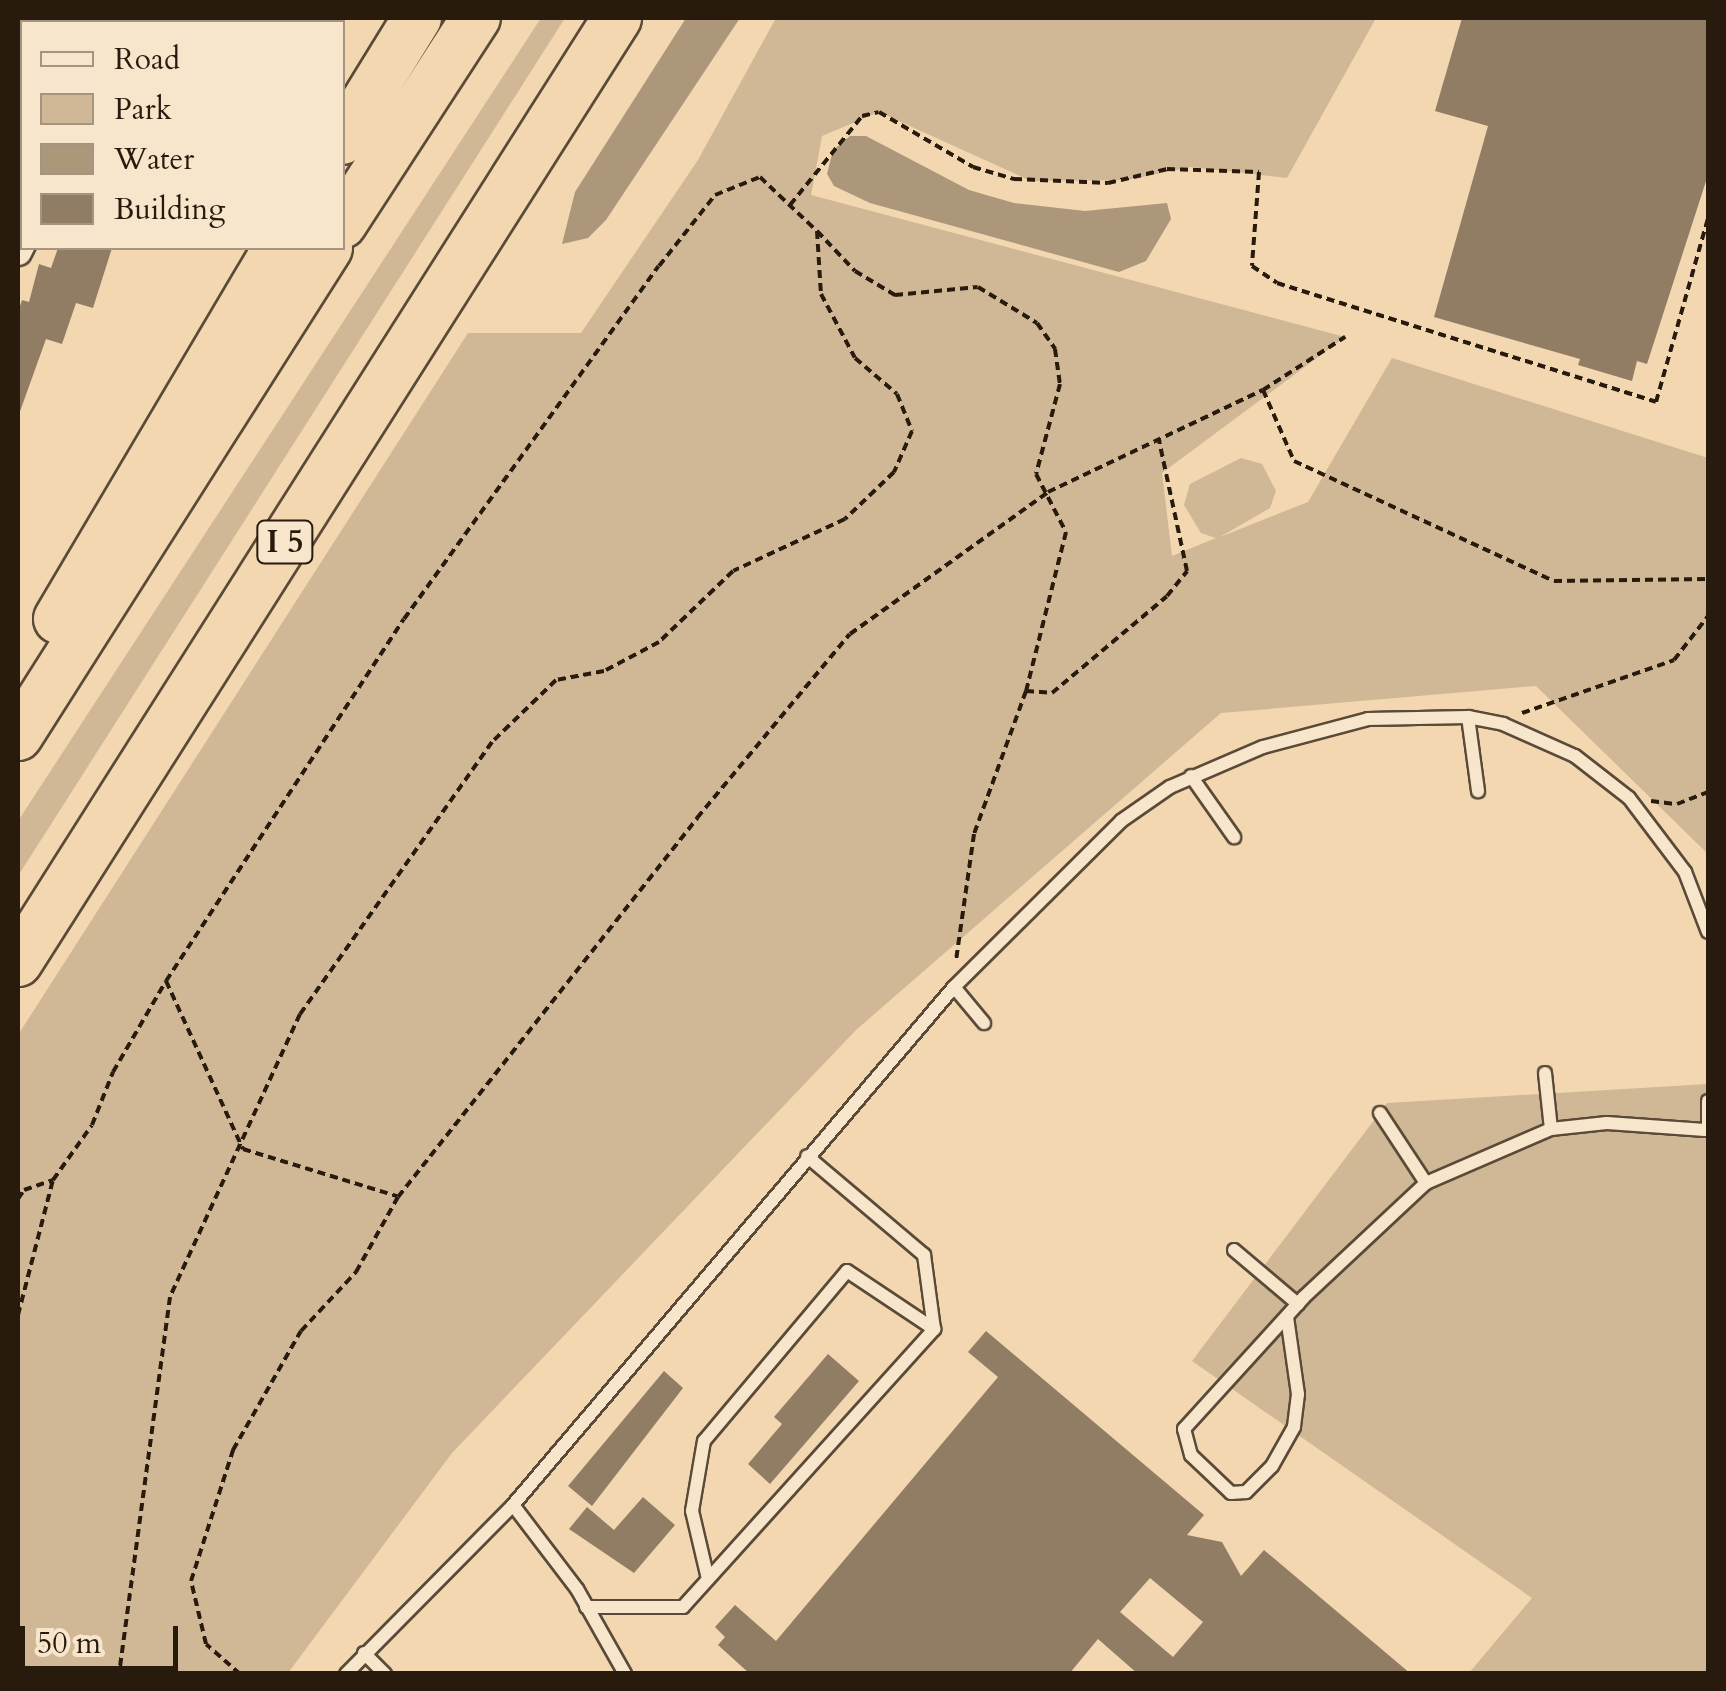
<!DOCTYPE html>
<style>
body{margin:0}
#map{position:relative;width:1726px;height:1691px;overflow:hidden;background:#f2d7b1;font-family:Cardo,serif}
div>[style]{position:absolute}
.green>*{inset:0;background:#d0b795}
.water>*{inset:0;background:#ad977a}
.building>*{inset:0;background:#917d63}
.path>*{height:4px;margin-top:-2px;transform-origin:0;background:repeating-linear-gradient(90deg,#281b0e 0 8px,transparent 0 13px)}
.roads{filter:drop-shadow(2px 0 #5a4a37) drop-shadow(-2px 0 #5a4a37) drop-shadow(0 2px #5a4a37) drop-shadow(0 -2px #5a4a37)}
.lane>*{height:12px;margin:-6px;padding:0 6px;transform-origin:6px;border-radius:6px;background:#f7e5cc}
.street>*{height:25px;margin:-12.5px;padding:0 12.5px;transform-origin:12.5px;border-radius:12.5px;background:#f7e5cc}
.highway>*{height:48px;margin:-24px;padding:0 24px;transform-origin:24px;border-radius:24px;background:#f2d7b1}
span{translate:-50% -50%;white-space:nowrap;text-align:center;line-height:1.15;-webkit-text-stroke:8px #f7e5cc;paint-order:stroke}
.shield-label span{padding:2px 8px;background:#f7e5cc;border:2px solid;border-radius:8px;-webkit-text-stroke-width:0}
.shield-label{font-size:32px;color:#281b0e;font-weight:700}
.frame{position:absolute;inset:0;border:20px solid #281b0e;pointer-events:none}
.legend{position:absolute;left:20px;top:20px;width:325px;height:230px;box-sizing:border-box;background:#f7e5cc;border:2px solid #a49480;margin:0;padding:12px 18px;list-style:none;font-size:30px;color:#281b0e}
.legend li{display:flex;align-items:center;gap:20px;height:50px}
.legend b{width:50px;border:2px solid #a49480}
.scale{position:absolute;left:20px;top:1626px;width:158px;height:45px;box-sizing:border-box;border:5px solid #281b0e;border-top:0;padding-left:12px;font-size:30px;line-height:35px;white-space:nowrap;color:#281b0e;-webkit-text-stroke:8px #f7e5cc;paint-order:stroke}
</style>
<div id="map">
<div class="green">
<div style="clip-path:polygon(541px 18px,565px 18px,18px 876px,18px 821px)"></div>
<div style="clip-path:polygon(776px 18px,1376px 18px,1287px 178px,1191px 167px,1127px 180px,1031px 181px,879px 112px,822px 136px,811px 195px,1345px 337px,1162px 473px,1172px 556px,1216px 538px,1201px 533px,1184px 505px,1190px 484px,1241px 458px,1262px 464px,1276px 491px,1270px 508px,1220px 537px,1308px 502px,1392px 358px,1708px 458px,1708px 854px,1536px 686px,1221px 713px,856px 1030px,452px 1453px,288px 1673px,18px 1673px,18px 1035px,468px 333px,581px 333px,698px 160px)"></div>
<div style="clip-path:polygon(1708px 1084px,1708px 1673px,1469px 1673px,1532px 1598px,1192px 1361px,1387px 1103px)"></div>
</div>
<div class="water">
<div style="clip-path:polygon(686px 18px,740px 18px,606px 220px,588px 238px,562px 244px,575px 192px)"></div>
<div style="clip-path:polygon(850px 136px,866px 136px,969px 190px,1014px 203px,1085px 211px,1167px 203px,1171px 219px,1146px 261px,1119px 272px,870px 203px,834px 186px,827px 174px,833px 150px)"></div>
</div>
<div class="building">
<div style="clip-path:polygon(1462px 18px,1708px 18px,1708px 175px,1647px 364px,1637px 361px,1632px 381px,1578px 365px,1580px 359px,1434px 317px,1488px 126px,1435px 111px)"></div>
<div style="clip-path:polygon(58px 248px,112px 248px,93px 308px,76px 303px,62px 344px,46px 339px,18px 417px,18px 312px,22px 300px,29px 302px,39px 264px,51px 268px)"></div>
<div style="clip-path:polygon(evenodd,986px 1331px,1204px 1515px,1187px 1535px,1222px 1542px,1241px 1576px,1264px 1550px,1411px 1674px,1138px 1674px,1098px 1639px,1069px 1674px,750px 1674px,718px 1645px,725px 1637px,715px 1627px,735px 1605px,776px 1641px,998px 1377px,968px 1352px,986px 1331px,1150px 1578px,1203px 1622px,1173px 1657px,1120px 1612px,1150px 1578px)"></div>
<div style="clip-path:polygon(828px 1354px,859px 1381px,770px 1484px,748px 1464px,782px 1424px,774px 1417px)"></div>
<div style="clip-path:polygon(664px 1371px,683px 1388px,592px 1506px,568px 1486px)"></div>
<div style="clip-path:polygon(643px 1497px,675px 1525px,634px 1573px,569px 1529px,587px 1507px,614px 1530px)"></div>
</div>
<div class="path">
<div style="left:790px;top:205px;width:114px;rotate:-51deg"></div>
<div style="left:862px;top:116px;width:17px;rotate:-13deg"></div>
<div style="left:879px;top:112px;width:109px;rotate:30.3deg"></div>
<div style="left:973px;top:167px;width:43px;rotate:16.3deg"></div>
<div style="left:1014px;top:179px;width:94px;rotate:2.4deg"></div>
<div style="left:1108px;top:183px;width:61px;rotate:-13.3deg"></div>
<div style="left:1167px;top:169px;width:92px;rotate:1.9deg"></div>
<div style="left:1259px;top:172px;width:94px;rotate:94.3deg"></div>
<div style="left:1252px;top:266px;width:30px;rotate:34deg"></div>
<div style="left:1277px;top:283px;width:397px;rotate:17.4deg"></div>
<div style="left:1656px;top:402px;width:191px;rotate:-74.2deg"></div>
<div style="left:817px;top:231px;width:55px;rotate:46.5deg"></div>
<div style="left:855px;top:271px;width:47px;rotate:31deg"></div>
<div style="left:895px;top:295px;width:83px;rotate:-5.5deg"></div>
<div style="left:978px;top:287px;width:69px;rotate:31.4deg"></div>
<div style="left:1037px;top:323px;width:32px;rotate:55deg"></div>
<div style="left:1055px;top:349px;width:35px;rotate:82deg"></div>
<div style="left:1060px;top:384px;width:93px;rotate:104.9deg"></div>
<div style="left:1036px;top:474px;width:65px;rotate:62.7deg"></div>
<div style="left:1066px;top:532px;width:164px;rotate:104.1deg"></div>
<div style="left:1026px;top:691px;width:152px;rotate:110deg"></div>
<div style="left:974px;top:834px;width:128px;rotate:98.1deg"></div>
<div style="left:1263px;top:390px;width:77px;rotate:66.4deg"></div>
<div style="left:1294px;top:461px;width:286px;rotate:24.8deg"></div>
<div style="left:1554px;top:581px;width:154px;rotate:-0.7deg"></div>
<div style="left:1026px;top:691px;width:26px;rotate:4deg"></div>
<div style="left:1052px;top:693px;width:150px;rotate:-40.1deg"></div>
<div style="left:1167px;top:596px;width:32px;rotate:-51deg"></div>
<div style="left:1187px;top:571px;width:134px;rotate:-102.1deg"></div>
<div style="left:1522px;top:713px;width:161px;rotate:-19.2deg"></div>
<div style="left:1674px;top:660px;width:56px;rotate:-52.3deg"></div>
<div style="left:1651px;top:801px;width:26px;rotate:7deg"></div>
<div style="left:1677px;top:804px;width:33px;rotate:-21deg"></div>
<div style="left:166px;top:981px;width:185px;rotate:65.4deg"></div>
<div style="left:243px;top:1149px;width:161px;rotate:17deg"></div>
<div style="left:18px;top:1199px;width:11px;rotate:-56deg"></div>
<div style="left:24px;top:1190px;width:31px;rotate:-19deg"></div>
<div style="left:18px;top:1315px;width:139px;rotate:-75.5deg"></div>
<div style="left:53px;top:1180px;width:67px;rotate:-54.7deg"></div>
<div style="left:92px;top:1125px;width:57px;rotate:-68.4deg"></div>
<div style="left:113px;top:1072px;width:105px;rotate:-59.8deg"></div>
<div style="left:166px;top:981px;width:433px;rotate:-56.7deg"></div>
<div style="left:404px;top:619px;width:435px;rotate:-54.2deg"></div>
<div style="left:659px;top:266px;width:90px;rotate:-51.7deg"></div>
<div style="left:715px;top:195px;width:48px;rotate:-21.8deg"></div>
<div style="left:760px;top:177px;width:79px;rotate:43.5deg"></div>
<div style="left:817px;top:231px;width:63px;rotate:86.4deg"></div>
<div style="left:821px;top:294px;width:72px;rotate:62deg"></div>
<div style="left:855px;top:358px;width:55px;rotate:40.6deg"></div>
<div style="left:897px;top:394px;width:40px;rotate:68deg"></div>
<div style="left:912px;top:431px;width:45px;rotate:113.7deg"></div>
<div style="left:894px;top:472px;width:68px;rotate:136.2deg"></div>
<div style="left:845px;top:519px;width:123px;rotate:155.1deg"></div>
<div style="left:733px;top:571px;width:103px;rotate:136.2deg"></div>
<div style="left:659px;top:642px;width:62px;rotate:152.2deg"></div>
<div style="left:604px;top:671px;width:49px;rotate:169.4deg"></div>
<div style="left:556px;top:680px;width:89px;rotate:135.9deg"></div>
<div style="left:492px;top:742px;width:333px;rotate:125.2deg"></div>
<div style="left:300px;top:1014px;width:311px;rotate:114.7deg"></div>
<div style="left:170px;top:1297px;width:380px;rotate:97.7deg"></div>
<div style="left:240px;top:1674px;width:45px;rotate:-138.6deg"></div>
<div style="left:206px;top:1644px;width:65px;rotate:-103.4deg"></div>
<div style="left:191px;top:1581px;width:138px;rotate:-72.2deg"></div>
<div style="left:233px;top:1450px;width:137px;rotate:-60.3deg"></div>
<div style="left:301px;top:1331px;width:81px;rotate:-47deg"></div>
<div style="left:356px;top:1272px;width:86px;rotate:-60.8deg"></div>
<div style="left:398px;top:1197px;width:483px;rotate:-51.7deg"></div>
<div style="left:697px;top:818px;width:239px;rotate:-50.3deg"></div>
<div style="left:850px;top:634px;width:244px;rotate:-35.6deg"></div>
<div style="left:1048px;top:492px;width:238px;rotate:-25.4deg"></div>
<div style="left:1263px;top:390px;width:98px;rotate:-32.9deg"></div>
</div>
<div class="roads">
<div class="lane">
<div style="left:1468px;top:717px;width:75px;rotate:82.3deg"></div>
<div style="left:1191px;top:776px;width:75px;rotate:54.8deg"></div>
<div style="left:954px;top:987px;width:47px;rotate:50.2deg"></div>
<div style="left:1545px;top:1073px;width:56px;rotate:83.9deg"></div>
<div style="left:1708px;top:1101px;width:29px;rotate:90deg"></div>
<div style="left:1380px;top:1113px;width:84px;rotate:56.7deg"></div>
<div style="left:1234px;top:1250px;width:84px;rotate:40.2deg"></div>
<div style="left:1287px;top:1317px;width:78px;rotate:81.9deg"></div>
<div style="left:1298px;top:1394px;width:33px;rotate:97deg"></div>
<div style="left:1294px;top:1427px;width:45px;rotate:119.4deg"></div>
<div style="left:1272px;top:1466px;width:37px;rotate:135deg"></div>
<div style="left:1246px;top:1492px;width:15px;rotate:176deg"></div>
<div style="left:1231px;top:1493px;width:55px;rotate:-136.5deg"></div>
<div style="left:1191px;top:1455px;width:27px;rotate:-105deg"></div>
<div style="left:1184px;top:1429px;width:178px;rotate:-47.7deg"></div>
<div style="left:1304px;top:1297px;width:167px;rotate:-43.1deg"></div>
<div style="left:1426px;top:1183px;width:136px;rotate:-23.4deg"></div>
<div style="left:1551px;top:1129px;width:56px;rotate:-6.1deg"></div>
<div style="left:1607px;top:1123px;width:98px;rotate:4.1deg"></div>
<div style="left:513px;top:1505px;width:106px;rotate:52.7deg"></div>
<div style="left:577px;top:1589px;width:98px;rotate:60.5deg"></div>
<div style="left:708px;top:1579px;width:70px;rotate:-103.2deg"></div>
<div style="left:692px;top:1511px;width:71px;rotate:-80.3deg"></div>
<div style="left:704px;top:1441px;width:222px;rotate:-49.9deg"></div>
<div style="left:847px;top:1271px;width:105px;rotate:33.7deg"></div>
<div style="left:586px;top:1607px;width:97px"></div>
<div style="left:683px;top:1607px;width:375px;rotate:-47.9deg"></div>
<div style="left:934px;top:1329px;width:75px;rotate:-97.7deg"></div>
<div style="left:924px;top:1255px;width:153px;rotate:-139.8deg"></div>
<div style="left:364px;top:1653px;width:30px;rotate:45deg"></div>
<div style="left:346px;top:1674px;width:238px;rotate:-45.3deg"></div>
<div style="left:513px;top:1505px;width:680px;rotate:-49.59deg"></div>
<div style="left:954px;top:987px;width:235px;rotate:-44.8deg"></div>
<div style="left:1121px;top:821px;width:60px;rotate:-34.8deg"></div>
<div style="left:1170px;top:787px;width:101px;rotate:-23.3deg"></div>
<div style="left:1263px;top:747px;width:109px;rotate:-14.9deg"></div>
<div style="left:1368px;top:719px;width:100px;rotate:-1.1deg"></div>
<div style="left:1468px;top:717px;width:36px;rotate:11deg"></div>
<div style="left:1503px;top:724px;width:79px;rotate:24deg"></div>
<div style="left:1575px;top:756px;width:68px;rotate:37.9deg"></div>
<div style="left:1629px;top:798px;width:93px;rotate:52.9deg"></div>
<div style="left:1685px;top:872px;width:64px;rotate:69deg"></div>
</div>
<div class="street">
<div style="left:165px;top:22px;width:5px;rotate:-53deg"></div>
<div style="left:18px;top:252px;width:9px;rotate:-63deg"></div>
</div>
<div class="highway">
<div style="left:342px;top:140px;width:143px;rotate:-58.4deg"></div>
<div style="left:342px;top:224px;width:246px;rotate:-57deg"></div>
<div style="left:58px;top:619px;width:431px;rotate:-59.4deg"></div>
<div style="left:18px;top:736px;width:578px;rotate:-57.57deg"></div>
<div style="left:18px;top:962px;width:1118px;rotate:-57.6deg"></div>
</div>
</div>
<div class="shield-label">
<span style="left:285px;top:542px">I 5</span>
</div>
<div class="frame"></div>
<ul class="legend">
<li><b style="height:12px;background:#f7e5cc"></b>Road</li>
<li><b style="height:28px;background:#d0b795"></b>Park</li>
<li><b style="height:28px;background:#ad977a"></b>Water</li>
<li><b style="height:28px;background:#917d63"></b>Building</li>
</ul>
<div class="scale">50 m</div>
</div>
